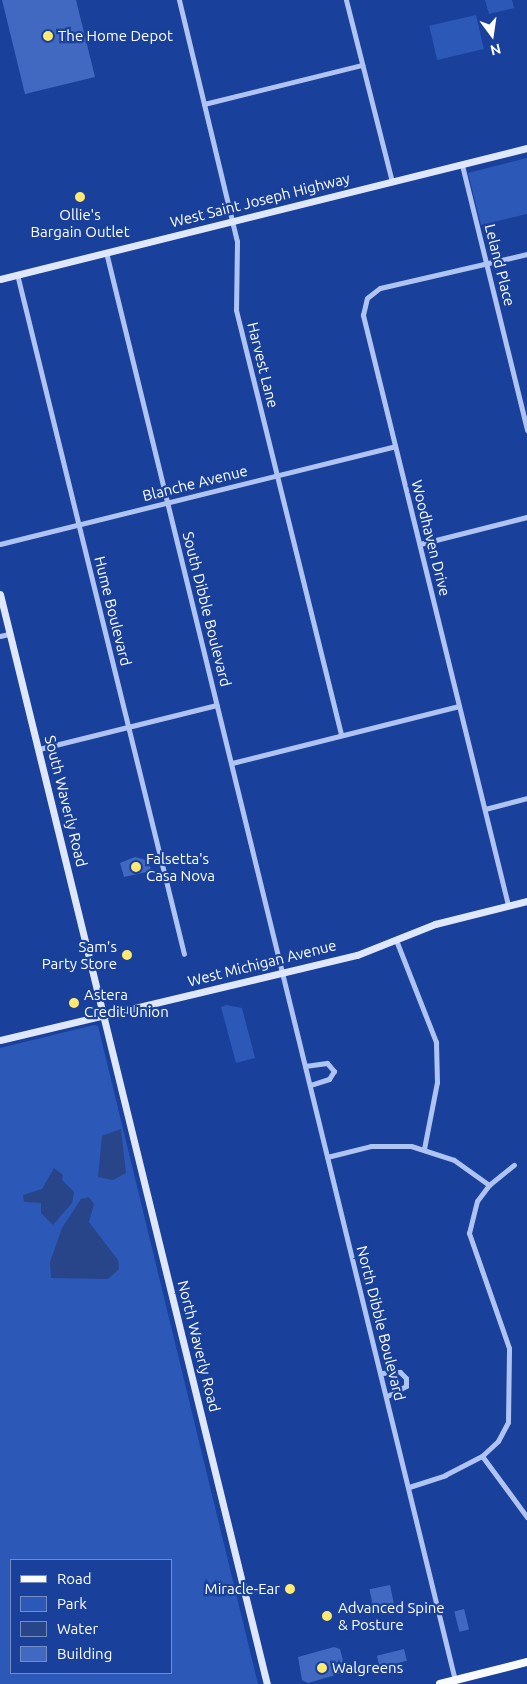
<!DOCTYPE html>
<style>
body{margin:0}
#map{position:relative;width:527px;height:1684px;overflow:hidden;background:#19409b;font-family:Ubuntu,sans-serif}
div>[style]{position:absolute}
.green>*{inset:0;background:#2c58b8;transform-origin:0 0}
.water>*{inset:0;background:#28458a}
.building>*{inset:0;background:#4269c1;transform-origin:0 0}
.street>*{height:5px;margin:-2.5px;padding:0 2.5px;transform-origin:2.5px;border-radius:2.5px;background:#afc4f2}
.secondary>*{height:7px;margin:-3.5px;padding:0 3.5px;transform-origin:3.5px;border-radius:3.5px;background:#dee7fc}
.primary>*{height:8px;margin:-4px;padding:0 4px;transform-origin:4px;border-radius:4px;background:#fafbff}
.dots>*{width:14px;height:14px;translate:-50% -50%;box-sizing:border-box;border:2px solid #19409b;border-radius:50%}
span{translate:-50% -50%;white-space:nowrap;text-align:center;line-height:1.15;-webkit-text-stroke:4.5px #19409b;paint-order:stroke}
.poi-label{font-size:15px;color:#fff}
.left{translate:0 -50%;text-align:left}
.right{translate:-100% -50%;text-align:right}
.street-label{font-size:15px;color:#fff}
.legend{position:absolute;left:10px;top:1559px;width:162px;height:115px;box-sizing:border-box;background:#19409b;border:1px solid #758cc3;margin:0;padding:6px 9px;list-style:none;font-size:15px;color:#fff}
.legend li{display:flex;align-items:center;gap:10px;height:25px}
.legend b{width:25px;border:1px solid #758cc3}
.north{position:absolute;left:467px;top:10px;width:50px;height:50px;-webkit-text-stroke:4px #19409b;paint-order:stroke;rotate:166deg;font-size:14px;font-weight:700;line-height:20px;text-align:center;color:#fff}
.north::after{content:'';display:block;margin:auto;width:18px;height:22px;background:#fff;clip-path:polygon(50% 0,100% 100%,50% 72%,0 100%)}
</style>
<div id="map">
<div class="green">
<div style="clip-path:polygon(485px 0,512px 0,514px 8px,489px 14px)"></div>
<div style="left:476px;top:15px;width:35px;height:48px;rotate:77deg"></div>
<div style="clip-path:polygon(527px 158px,527px 214px,481px 225px,468px 173px)"></div>
<div style="clip-path:polygon(226px 1005px,242px 1008px,255px 1058px,236px 1063px,221px 1007px)"></div>
<div style="clip-path:polygon(evenodd,94px 1025px,98px 1026px,258px 1684px,0 1684px,0 1048px,94px 1025px,11px 1560px,171px 1560px,171px 1673px,11px 1673px,11px 1560px)"></div>
</div>
<div class="water">
<div style="clip-path:polygon(121px 1129px,126px 1173px,113px 1180px,98px 1177px,102px 1136px)"></div>
<div style="clip-path:polygon(54px 1168px,63px 1175px,62px 1180px,74px 1192px,72px 1203px,53px 1225px,41px 1213px,41px 1203px,24px 1202px,23px 1195px,42px 1189px)"></div>
<div style="clip-path:polygon(89px 1197px,94px 1204px,89px 1222px,118px 1260px,119px 1269px,108px 1279px,51px 1278px,50px 1262px,62px 1228px,81px 1199px)"></div>
</div>
<div class="building">
<div style="clip-path:polygon(2px 0,76px 0,95px 77px,25px 94px)"></div>
<div style="clip-path:polygon(135px 857px,149px 861px,151px 871px,124px 877px,120px 863px)"></div>
<div style="left:390px;top:1585px;width:24px;height:21px;rotate:78deg"></div>
<div style="left:464px;top:1609px;width:21px;height:10px;rotate:76deg"></div>
<div style="clip-path:polygon(334px 1647px,340px 1649px,346px 1672px,308px 1683px,302px 1680px,298px 1657px)"></div>
<div style="left:404px;top:1649px;width:12px;height:28px;rotate:76deg"></div>
</div>
<div class="street">
<div style="left:179px;top:0;width:248px;rotate:76.5deg"></div>
<div style="left:237px;top:241px;width:69px;rotate:90.8deg"></div>
<div style="left:236px;top:310px;width:438px;rotate:76.1deg"></div>
<div style="left:346px;top:0;width:188px;rotate:75.8deg"></div>
<div style="left:204px;top:104px;width:163px;rotate:-13.9deg"></div>
<div style="left:462px;top:165px;width:273px;rotate:76.2deg"></div>
<div style="left:106px;top:252px;width:1470px;rotate:76.27deg"></div>
<div style="left:17px;top:274px;width:700px;rotate:76.2deg"></div>
<div style="left:0;top:544px;width:407px;rotate:-13.9deg"></div>
<div style="left:420px;top:544px;width:110px;rotate:-14.2deg"></div>
<div style="left:0;top:636px;width:9px;rotate:-13deg"></div>
<div style="left:39px;top:749px;width:183px;rotate:-13.9deg"></div>
<div style="left:232px;top:763px;width:234px;rotate:-14.1deg"></div>
<div style="left:485px;top:809px;width:43px;rotate:-14.7deg"></div>
<div style="left:508px;top:905px;width:608px;rotate:-103.81deg"></div>
<div style="left:363px;top:315px;width:17px;rotate:-77deg"></div>
<div style="left:367px;top:298px;width:16px;rotate:-38deg"></div>
<div style="left:380px;top:288px;width:151px;rotate:-13deg"></div>
<div style="left:396px;top:940px;width:110px;rotate:68.6deg"></div>
<div style="left:436px;top:1042px;width:40px;rotate:88.6deg"></div>
<div style="left:437px;top:1082px;width:68px;rotate:101deg"></div>
<div style="left:305px;top:1066px;width:22px;rotate:-8deg"></div>
<div style="left:327px;top:1063px;width:11px;rotate:49deg"></div>
<div style="left:334px;top:1071px;width:9px;rotate:122deg"></div>
<div style="left:329px;top:1079px;width:20px;rotate:162deg"></div>
<div style="left:327px;top:1157px;width:45px;rotate:-14deg"></div>
<div style="left:371px;top:1146px;width:40px"></div>
<div style="left:411px;top:1146px;width:45px;rotate:18deg"></div>
<div style="left:454px;top:1160px;width:43px;rotate:35.5deg"></div>
<div style="left:381px;top:1373px;width:19px;rotate:-3deg"></div>
<div style="left:400px;top:1372px;width:8px;rotate:45deg"></div>
<div style="left:406px;top:1378px;width:8px;rotate:90deg"></div>
<div style="left:406px;top:1386px;width:21px;rotate:152deg"></div>
<div style="left:482px;top:1456px;width:76px;rotate:53.6deg"></div>
<div style="left:409px;top:1487px;width:38px;rotate:-18deg"></div>
<div style="left:445px;top:1475px;width:42px;rotate:-27.2deg"></div>
<div style="left:482px;top:1456px;width:22px;rotate:-43deg"></div>
<div style="left:498px;top:1441px;width:21px;rotate:-62deg"></div>
<div style="left:508px;top:1422px;width:74px;rotate:-89.2deg"></div>
<div style="left:509px;top:1348px;width:122px;rotate:-109.2deg"></div>
<div style="left:469px;top:1233px;width:33px;rotate:-76deg"></div>
<div style="left:477px;top:1201px;width:20px;rotate:-53deg"></div>
<div style="left:489px;top:1185px;width:32px;rotate:-39deg"></div>
</div>
<div class="secondary">
<div style="left:0;top:279px;width:543px;rotate:-13.96deg"></div>
<div style="left:0;top:594px;width:1122px;rotate:76.24deg"></div>
<div style="left:0;top:1040px;width:367px;rotate:-13.4deg"></div>
<div style="left:357px;top:955px;width:84px;rotate:-21.7deg"></div>
<div style="left:435px;top:924px;width:95px;rotate:-14deg"></div>
</div>
<div class="primary">
<div style="left:440px;top:1684px;width:90px;rotate:-14.2deg"></div>
</div>
<div class="dots">
<div style="left:48px;top:36px;background:#ffe970"></div>
<div style="left:80px;top:197px;background:#ffe970"></div>
<div style="left:136px;top:867px;background:#ffe970"></div>
<div style="left:127px;top:955px;background:#ffe970"></div>
<div style="left:74px;top:1003px;background:#ffe970"></div>
<div style="left:290px;top:1589px;background:#ffe970"></div>
<div style="left:327px;top:1616px;background:#ffe970"></div>
<div style="left:322px;top:1668px;background:#ffe970"></div>
</div>
<div class="poi-label">
<span class="left" style="left:58px;top:36px">The Home Depot</span>
<span style="left:80px;top:223px">Ollie's<br>Bargain Outlet</span>
<span class="left" style="left:146px;top:867px">Falsetta's<br>Casa Nova</span>
<span class="right" style="left:117px;top:955px">Sam's<br>Party Store</span>
<span class="left" style="left:84px;top:1003px">Astera<br>Credit Union</span>
<span class="right" style="left:280px;top:1589px">Miracle-Ear</span>
<span class="left" style="left:338px;top:1616px">Advanced Spine<br>&amp; Posture</span>
<span class="left" style="left:332px;top:1668px">Walgreens</span>
</div>
<div class="street-label">
<span style="left:260px;top:200px;rotate:-14deg">West Saint Joseph Highway</span>
<span style="left:500px;top:265px;rotate:76deg">Leland Place</span>
<span style="left:263px;top:365px;rotate:76deg">Harvest Lane</span>
<span style="left:195px;top:483px;rotate:-14deg">Blanche Avenue</span>
<span style="left:431px;top:538px;rotate:76deg">Woodhaven Drive</span>
<span style="left:207px;top:609px;rotate:76deg">South Dibble Boulevard</span>
<span style="left:113px;top:611px;rotate:76deg">Hume Boulevard</span>
<span style="left:66px;top:801px;rotate:76deg">South Waverly Road</span>
<span style="left:262px;top:963px;rotate:-14deg">West Michigan Avenue</span>
<span style="left:381px;top:1323px;rotate:76deg">North Dibble Boulevard</span>
<span style="left:199px;top:1346px;rotate:76deg">North Waverly Road</span>
</div>
<ul class="legend">
<li><b style="height:6px;background:#fafbff"></b>Road</li>
<li><b style="height:14px;background:#2c58b8"></b>Park</li>
<li><b style="height:14px;background:#28458a"></b>Water</li>
<li><b style="height:14px;background:#4269c1"></b>Building</li>
</ul>
<div class="north">N</div>
</div>
